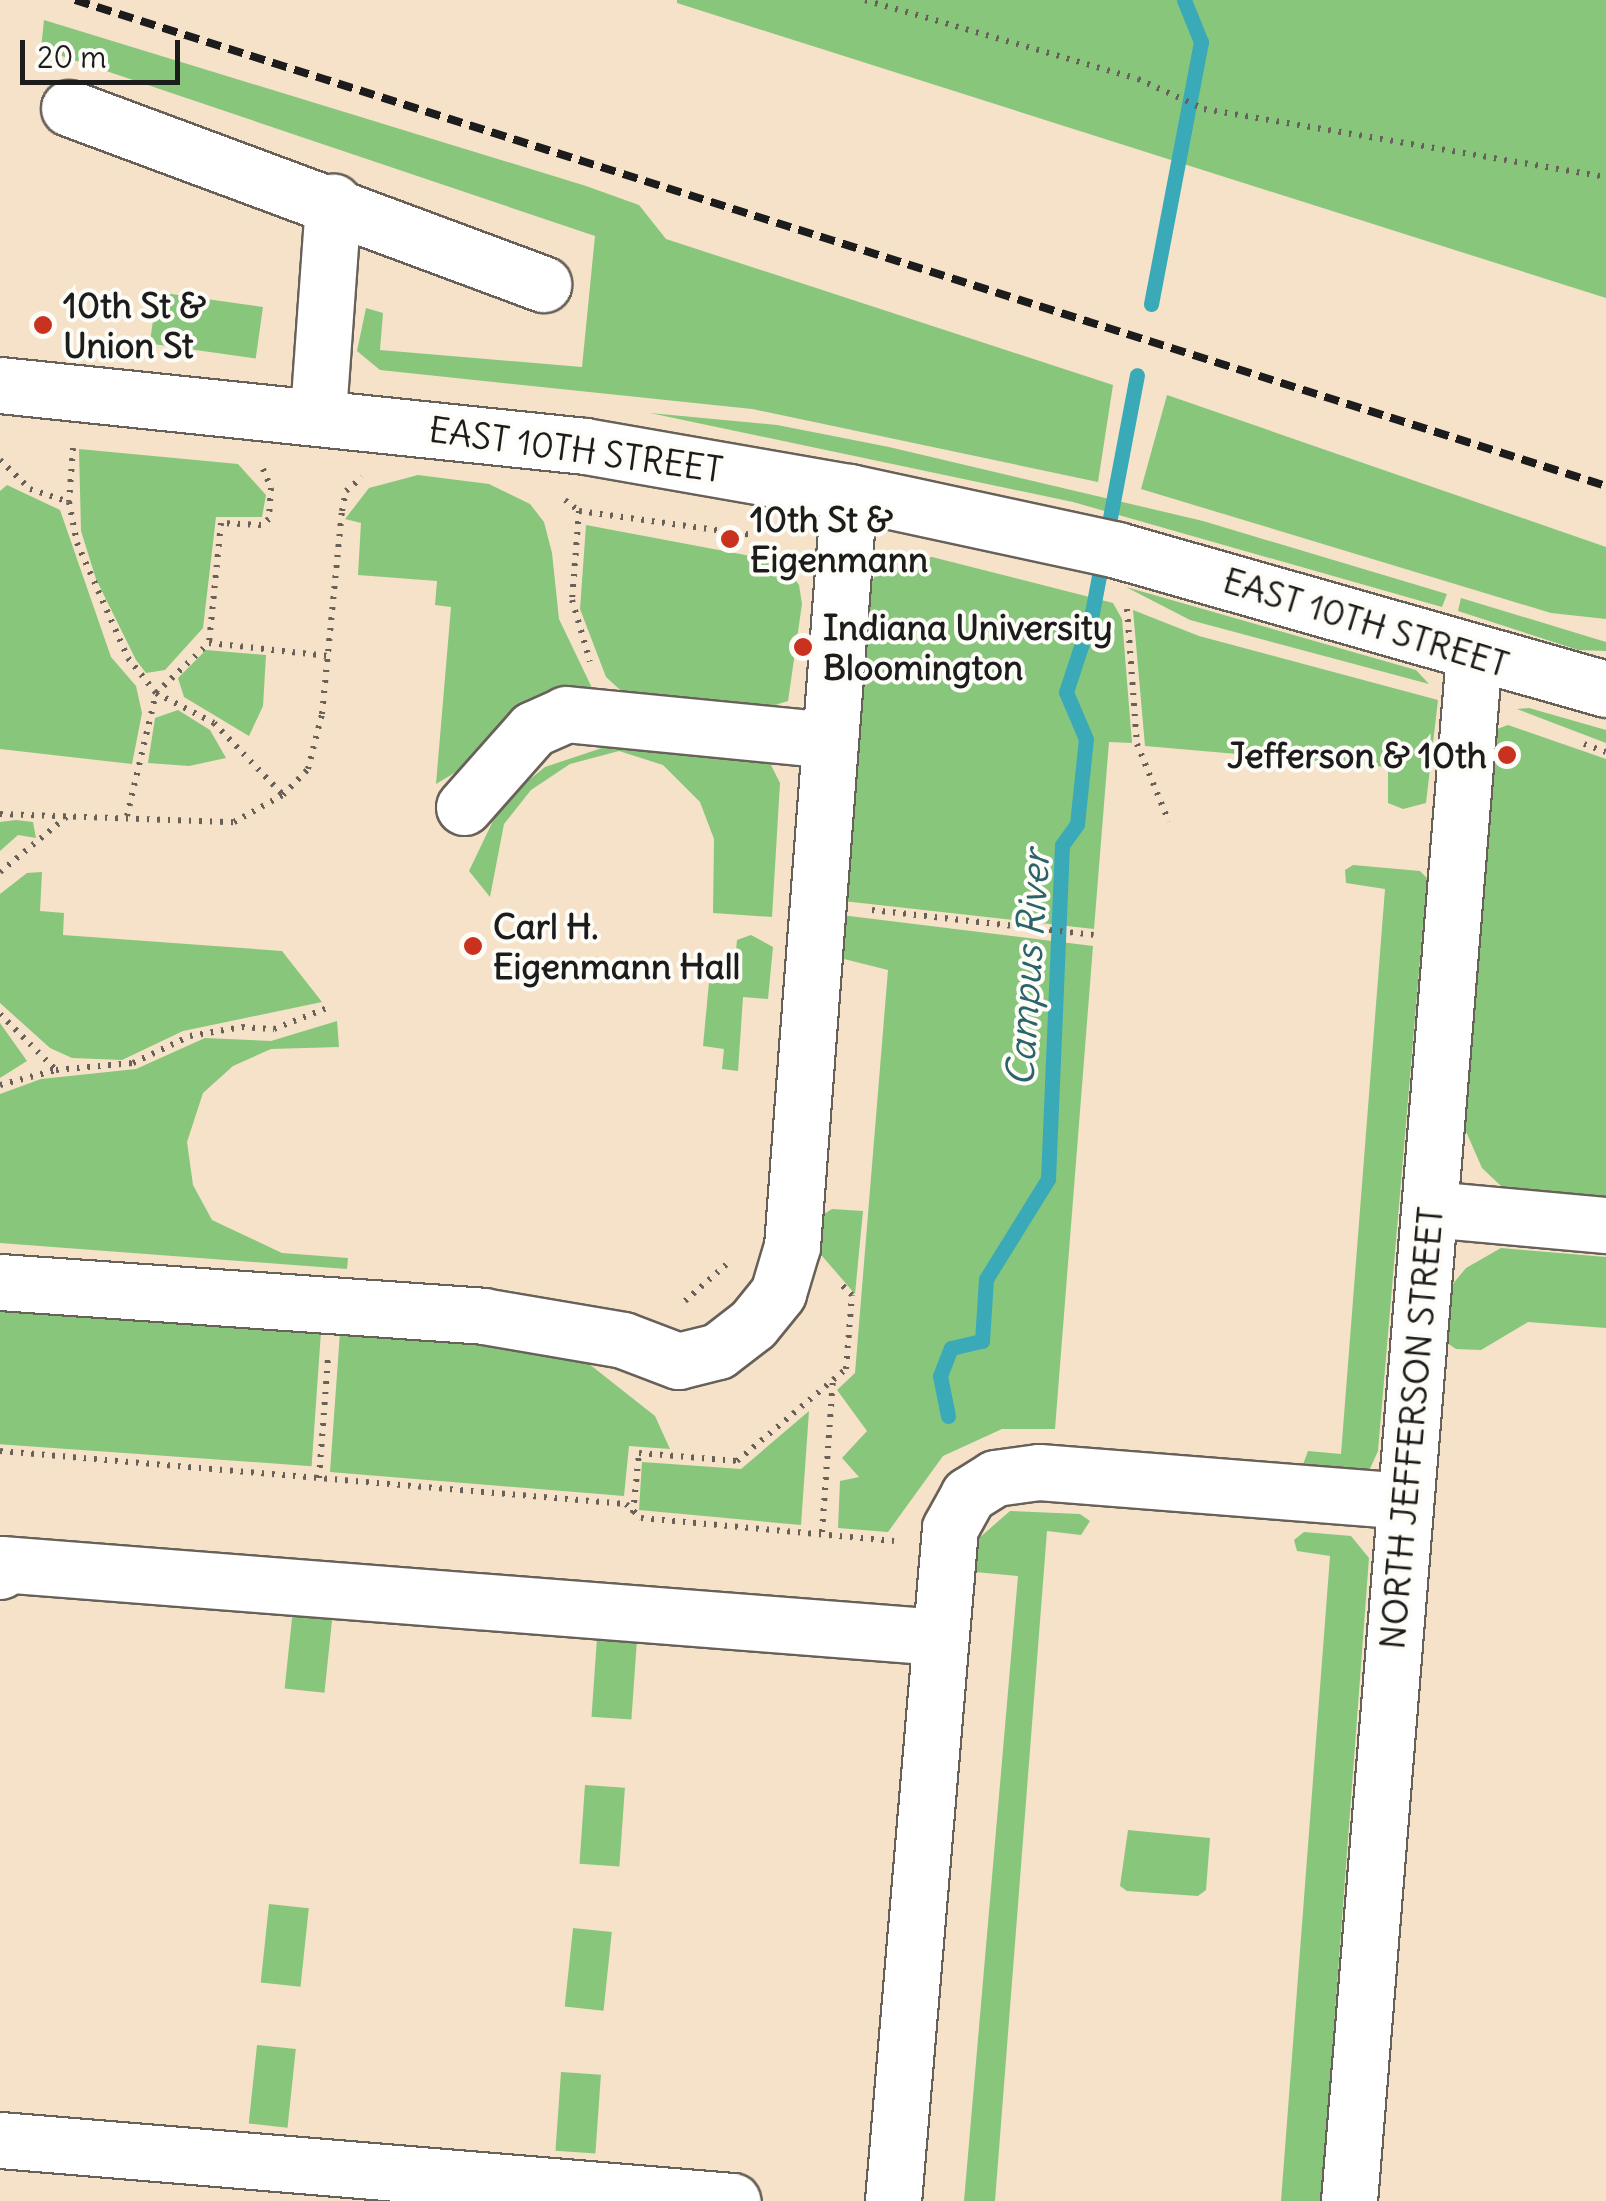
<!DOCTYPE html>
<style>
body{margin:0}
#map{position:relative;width:1606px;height:2201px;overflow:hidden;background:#f5e2c9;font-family:Delius,sans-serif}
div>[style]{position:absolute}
.green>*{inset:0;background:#88c67c;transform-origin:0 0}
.stream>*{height:15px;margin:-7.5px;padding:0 7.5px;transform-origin:7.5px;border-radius:7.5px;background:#3aaab8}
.path>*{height:6px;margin-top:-3px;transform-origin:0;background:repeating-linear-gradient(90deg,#686159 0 2.5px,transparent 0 10.5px)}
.roads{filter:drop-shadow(2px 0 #686159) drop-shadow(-2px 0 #686159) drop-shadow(0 2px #686159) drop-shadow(0 -2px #686159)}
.minor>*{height:55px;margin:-27.5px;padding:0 27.5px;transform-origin:27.5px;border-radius:27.5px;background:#fff}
.rail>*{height:8px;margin-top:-4px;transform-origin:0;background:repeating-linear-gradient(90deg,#1c1c1c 0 15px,transparent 0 23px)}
.dots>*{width:28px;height:28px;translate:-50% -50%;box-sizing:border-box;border:5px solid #fdfcf7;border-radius:50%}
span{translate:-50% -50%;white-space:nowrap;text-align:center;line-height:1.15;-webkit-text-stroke:8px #fdfcf7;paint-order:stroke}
.poi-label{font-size:35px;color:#1c1c1c;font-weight:700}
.left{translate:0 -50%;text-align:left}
.right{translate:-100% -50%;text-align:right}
.street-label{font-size:35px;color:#1c1c1c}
.water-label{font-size:38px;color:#2b636a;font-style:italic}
.scale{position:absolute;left:20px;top:40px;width:160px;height:45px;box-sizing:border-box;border:5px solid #1c1c1c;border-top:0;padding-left:12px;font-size:30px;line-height:35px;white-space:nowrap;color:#1c1c1c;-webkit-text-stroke:8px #fdfcf7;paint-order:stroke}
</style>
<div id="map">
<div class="green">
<div style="clip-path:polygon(677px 0,1606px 0,1606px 298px,677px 3px)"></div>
<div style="clip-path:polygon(44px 20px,586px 186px,639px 205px,666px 239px,1113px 385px,1098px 482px,752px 409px,380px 370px,357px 351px,366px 308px,383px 313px,380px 350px,582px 367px,595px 236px,41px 49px)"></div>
<div style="left:157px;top:292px;width:107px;height:52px;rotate:8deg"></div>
<div style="clip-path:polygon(1167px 395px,1606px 547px,1606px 619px,1551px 613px,1141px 489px)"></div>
<div style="clip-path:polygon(650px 413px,777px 425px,889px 447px,1203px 521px,1447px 594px,1442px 607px,1073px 502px)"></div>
<div style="clip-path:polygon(79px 449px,238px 464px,266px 495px,262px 517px,216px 517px,203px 628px,165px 670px,146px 673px,136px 660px,96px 579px,81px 531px)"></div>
<div style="clip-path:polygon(418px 475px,489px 484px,530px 504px,544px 522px,552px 553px,559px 619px,593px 690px,436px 784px,451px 607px,435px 605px,437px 581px,358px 575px,361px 523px,345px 519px,369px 488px)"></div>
<div style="clip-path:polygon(7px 485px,60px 510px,111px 657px,136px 686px,142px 713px,132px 764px,0 749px,0 491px)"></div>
<div style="clip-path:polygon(586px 525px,783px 562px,799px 585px,802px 604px,788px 701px,762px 709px,628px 697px,606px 677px,580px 609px)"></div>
<div style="clip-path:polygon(932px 557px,1113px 603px,1122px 619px,1132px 743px,1109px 742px,1094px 929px,843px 901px,872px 582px,882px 562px)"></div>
<div style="clip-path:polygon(1126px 587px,1416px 670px,1429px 684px,1190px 620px)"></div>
<div style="clip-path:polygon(1461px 598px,1606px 642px,1606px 651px,1578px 650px,1458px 611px)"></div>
<div style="clip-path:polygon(1133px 610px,1199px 636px,1438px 700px,1426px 803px,1403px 809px,1388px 803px,1388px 767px,1145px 746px)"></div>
<div style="clip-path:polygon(206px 650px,266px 655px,263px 706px,249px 736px,184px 697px,178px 678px)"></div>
<div style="clip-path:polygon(1529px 708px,1606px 730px,1606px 743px,1517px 709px)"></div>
<div style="clip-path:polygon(178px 710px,210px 730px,226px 758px,189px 766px,148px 763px,155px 718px)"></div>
<div style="clip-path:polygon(1508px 725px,1606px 759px,1606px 1198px,1501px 1186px,1482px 1168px,1461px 1120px,1497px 729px)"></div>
<div style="clip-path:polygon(617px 743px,768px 759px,780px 783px,772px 917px,713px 913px,714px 839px,700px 802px,663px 765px,619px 751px,570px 764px,531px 790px,504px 824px,490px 897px,469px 871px,502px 802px,545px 767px)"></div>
<div style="clip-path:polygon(16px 820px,33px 822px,36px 838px,18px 835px,0 851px,0 822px)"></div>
<div style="clip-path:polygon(1353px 865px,1420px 871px,1427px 878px,1378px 1451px,1369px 1471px,1301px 1470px,1308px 1451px,1341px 1454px,1385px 889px,1346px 883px,1345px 870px)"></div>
<div style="clip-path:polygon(42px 872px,40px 911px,64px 913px,63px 935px,282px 951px,322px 1002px,183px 1031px,122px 1060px,72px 1058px,50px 1048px,0 1003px,0 894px,27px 873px)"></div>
<div style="clip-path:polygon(841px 915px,1093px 946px,1055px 1429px,1002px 1429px,943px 1456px,888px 1532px,838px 1528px,840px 1481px,859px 1477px,842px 1458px,867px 1431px,837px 1390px,855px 1373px,888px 970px,840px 958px)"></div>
<div style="clip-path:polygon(751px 935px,773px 947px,768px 999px,743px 997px,738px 1071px,722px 1069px,724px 1049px,703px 1046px,709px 982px,733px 984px,737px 940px)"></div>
<div style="clip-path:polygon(337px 1021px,339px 1047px,271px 1049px,233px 1066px,203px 1093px,187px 1142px,193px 1185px,212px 1220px,282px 1253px,348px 1258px,347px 1269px,0 1243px,0 1094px,41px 1079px,136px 1069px,205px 1038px,271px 1041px)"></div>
<div style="clip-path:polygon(0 1023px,27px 1061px,0 1078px)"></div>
<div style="clip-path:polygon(832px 1209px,863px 1211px,855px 1294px,816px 1249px,819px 1217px)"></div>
<div style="clip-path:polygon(1501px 1248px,1606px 1257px,1606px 1328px,1528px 1322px,1481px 1350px,1456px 1349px,1444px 1341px,1447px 1291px,1466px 1268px)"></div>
<div style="left:0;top:1306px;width:322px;height:138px;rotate:4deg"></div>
<div style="clip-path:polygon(340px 1332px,547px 1350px,584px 1360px,655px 1416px,670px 1449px,629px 1446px,624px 1496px,330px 1472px)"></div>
<div style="clip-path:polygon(809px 1411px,801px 1525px,639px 1510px,642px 1462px,741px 1469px)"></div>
<div style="clip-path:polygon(1010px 1511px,1080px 1514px,1090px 1521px,1081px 1535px,1047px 1531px,995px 2201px,964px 2201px,1018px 1576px,975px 1572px,975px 1552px,978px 1539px)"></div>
<div style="clip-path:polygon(1304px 1532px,1351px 1536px,1369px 1558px,1321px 2201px,1281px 2201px,1330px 1556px,1297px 1551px,1294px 1540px)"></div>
<div style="left:293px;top:1609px;width:40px;height:80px;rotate:6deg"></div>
<div style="left:597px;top:1638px;width:40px;height:79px;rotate:4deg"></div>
<div style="left:585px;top:1785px;width:40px;height:79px;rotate:4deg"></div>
<div style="clip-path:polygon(1128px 1830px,1210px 1838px,1206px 1890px,1198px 1896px,1127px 1891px,1120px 1886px)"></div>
<div style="left:269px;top:1904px;width:40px;height:79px;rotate:6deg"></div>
<div style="left:573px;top:1928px;width:39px;height:79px;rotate:6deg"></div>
<div style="left:257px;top:2045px;width:39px;height:79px;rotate:6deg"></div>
<div style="left:561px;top:2072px;width:40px;height:79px;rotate:4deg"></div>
</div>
<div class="stream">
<div style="left:1151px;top:304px;width:267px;rotate:-79.2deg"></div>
<div style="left:1201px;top:42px;width:45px;rotate:-112deg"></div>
<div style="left:948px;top:1416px;width:41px;rotate:-101.3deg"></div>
<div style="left:940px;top:1376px;width:30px;rotate:-69deg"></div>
<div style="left:951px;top:1348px;width:32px;rotate:-13deg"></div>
<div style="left:982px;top:1341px;width:62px;rotate:-86.3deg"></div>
<div style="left:986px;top:1279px;width:118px;rotate:-58.2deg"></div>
<div style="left:1048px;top:1179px;width:334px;rotate:-87.6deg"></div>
<div style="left:1062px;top:845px;width:26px;rotate:-54deg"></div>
<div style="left:1077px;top:824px;width:85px;rotate:-84deg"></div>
<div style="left:1086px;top:739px;width:51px;rotate:-113.1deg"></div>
<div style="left:1066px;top:692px;width:83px;rotate:-71.8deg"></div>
<div style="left:1092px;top:613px;width:242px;rotate:-79.3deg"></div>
</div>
<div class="path">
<div style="left:865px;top:0;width:284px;rotate:16.1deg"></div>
<div style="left:1138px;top:79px;width:72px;rotate:24.4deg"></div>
<div style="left:1204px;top:109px;width:408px;rotate:9.6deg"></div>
<div style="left:73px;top:448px;width:54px;rotate:94.2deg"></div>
<div style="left:69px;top:502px;width:42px;rotate:79deg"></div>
<div style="left:77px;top:543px;width:126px;rotate:66.1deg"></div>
<div style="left:128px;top:658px;width:45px;rotate:51.3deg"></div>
<div style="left:156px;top:693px;width:65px;rotate:27.3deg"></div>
<div style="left:214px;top:723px;width:100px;rotate:46.2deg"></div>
<div style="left:0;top:460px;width:42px;rotate:44deg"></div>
<div style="left:30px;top:489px;width:41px;rotate:18.4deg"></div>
<div style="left:263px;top:469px;width:21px;rotate:67deg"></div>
<div style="left:271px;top:488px;width:31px;rotate:94deg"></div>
<div style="left:269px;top:519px;width:10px;rotate:143deg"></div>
<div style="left:261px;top:525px;width:40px;rotate:-177.1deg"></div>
<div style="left:221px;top:523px;width:121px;rotate:95.7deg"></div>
<div style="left:209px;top:643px;width:120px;rotate:6.2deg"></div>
<div style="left:565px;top:500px;width:18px;rotate:38deg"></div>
<div style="left:579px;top:511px;width:175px;rotate:7.9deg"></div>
<div style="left:579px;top:511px;width:89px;rotate:94.5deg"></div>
<div style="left:572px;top:600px;width:64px;rotate:73.6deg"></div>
<div style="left:1127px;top:609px;width:135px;rotate:85.8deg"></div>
<div style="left:1137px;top:744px;width:84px;rotate:67.7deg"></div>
<div style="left:1584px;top:744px;width:23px;rotate:20deg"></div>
<div style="left:0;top:814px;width:234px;rotate:2deg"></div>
<div style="left:234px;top:822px;width:56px;rotate:-28.9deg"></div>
<div style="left:283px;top:795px;width:36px;rotate:-46deg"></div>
<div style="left:308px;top:769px;width:57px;rotate:-75.7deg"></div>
<div style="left:322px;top:714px;width:204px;rotate:-84.4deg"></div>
<div style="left:342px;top:511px;width:20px;rotate:-79deg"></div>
<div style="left:346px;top:491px;width:21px;rotate:-41deg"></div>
<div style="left:127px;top:816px;width:126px;rotate:-76.7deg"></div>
<div style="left:156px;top:693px;width:73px;rotate:-43.3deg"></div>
<div style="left:0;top:872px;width:89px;rotate:-39.6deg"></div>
<div style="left:872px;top:910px;width:223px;rotate:6.4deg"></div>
<div style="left:0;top:1014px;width:79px;rotate:45deg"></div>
<div style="left:0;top:1085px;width:58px;rotate:-15deg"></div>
<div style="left:56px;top:1070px;width:77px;rotate:-5.2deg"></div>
<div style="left:133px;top:1063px;width:63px;rotate:-25.3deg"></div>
<div style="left:190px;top:1036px;width:53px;rotate:-9.8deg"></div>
<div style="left:242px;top:1027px;width:32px;rotate:4deg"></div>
<div style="left:274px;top:1029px;width:57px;rotate:-21.6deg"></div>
<div style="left:685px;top:1301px;width:57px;rotate:-41.5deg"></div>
<div style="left:0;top:1451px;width:628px;rotate:4.84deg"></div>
<div style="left:626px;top:1504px;width:21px;rotate:43deg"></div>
<div style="left:641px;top:1518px;width:254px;rotate:5.2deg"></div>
<div style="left:319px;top:1478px;width:119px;rotate:-85.7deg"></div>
<div style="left:633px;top:1513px;width:60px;rotate:-84.3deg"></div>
<div style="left:639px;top:1453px;width:98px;rotate:4.7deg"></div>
<div style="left:737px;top:1461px;width:143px;rotate:-40.2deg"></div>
<div style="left:846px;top:1369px;width:74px;rotate:-85.4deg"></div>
<div style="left:852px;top:1295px;width:18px;rotate:-135deg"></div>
<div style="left:822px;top:1532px;width:152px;rotate:-85.9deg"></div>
</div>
<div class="roads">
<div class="minor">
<div style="left:69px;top:108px;width:506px;rotate:20.37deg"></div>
<div style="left:0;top:385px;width:588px;rotate:5.95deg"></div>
<div style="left:585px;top:446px;width:268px;rotate:9.9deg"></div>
<div style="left:849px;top:492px;width:274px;rotate:12.2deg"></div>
<div style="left:1117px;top:550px;width:508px;rotate:15.87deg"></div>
<div style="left:318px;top:413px;width:212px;rotate:-85.9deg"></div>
<div style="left:464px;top:807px;width:104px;rotate:-48.5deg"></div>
<div style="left:533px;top:729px;width:36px;rotate:-24deg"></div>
<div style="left:566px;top:714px;width:265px;rotate:5.6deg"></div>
<div style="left:1430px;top:1209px;width:177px;rotate:5.2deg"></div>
<div style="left:0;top:1282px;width:484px;rotate:4deg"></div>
<div style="left:483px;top:1316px;width:142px;rotate:9.7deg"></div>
<div style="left:623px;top:1340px;width:59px;rotate:20.9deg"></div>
<div style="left:678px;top:1361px;width:41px;rotate:-14deg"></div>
<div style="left:718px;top:1351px;width:44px;rotate:-37.6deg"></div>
<div style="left:753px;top:1324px;width:40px;rotate:-51deg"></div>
<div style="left:778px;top:1293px;width:49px;rotate:-73.4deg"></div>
<div style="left:792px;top:1246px;width:756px;rotate:-85.68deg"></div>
<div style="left:0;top:1571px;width:7px;rotate:-82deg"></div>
<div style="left:1px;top:1564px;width:941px;rotate:4.45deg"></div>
<div style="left:0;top:2140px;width:735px;rotate:4.76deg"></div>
<div style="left:893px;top:2201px;width:675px;rotate:-85.16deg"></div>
<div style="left:950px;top:1528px;width:38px;rotate:-61deg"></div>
<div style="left:968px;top:1495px;width:32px;rotate:-32deg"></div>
<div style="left:995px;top:1478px;width:44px;rotate:-7.8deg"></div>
<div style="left:1039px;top:1472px;width:367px;rotate:4.5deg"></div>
<div style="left:1349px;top:2201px;width:1551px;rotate:-85.38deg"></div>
</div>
</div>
<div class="rail">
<div style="left:75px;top:0;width:1606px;rotate:17.61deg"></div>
</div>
<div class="dots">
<div style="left:43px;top:325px;background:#c8321e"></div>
<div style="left:730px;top:539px;background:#c8321e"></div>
<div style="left:803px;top:647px;background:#c8321e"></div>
<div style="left:1507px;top:755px;background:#c8321e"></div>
<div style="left:473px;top:946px;background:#c8321e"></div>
</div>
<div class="poi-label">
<span class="left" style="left:63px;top:325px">10th St &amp;<br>Union St</span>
<span class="left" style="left:750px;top:539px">10th St &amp;<br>Eigenmann</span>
<span class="left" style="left:823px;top:647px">Indiana University<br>Bloomington</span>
<span class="right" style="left:1487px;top:755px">Jefferson &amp; 10th</span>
<span class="left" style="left:493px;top:946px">Carl H.<br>Eigenmann Hall</span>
</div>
<div class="street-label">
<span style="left:576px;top:449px;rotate:8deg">EAST 10TH STREET</span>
<span style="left:1366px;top:622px;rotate:17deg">EAST 10TH STREET</span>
<span style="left:1411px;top:1428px;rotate:-85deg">NORTH JEFFERSON STREET</span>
</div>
<div class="water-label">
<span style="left:1028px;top:968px;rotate:-86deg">Campus River</span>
</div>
<div class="scale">20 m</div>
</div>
